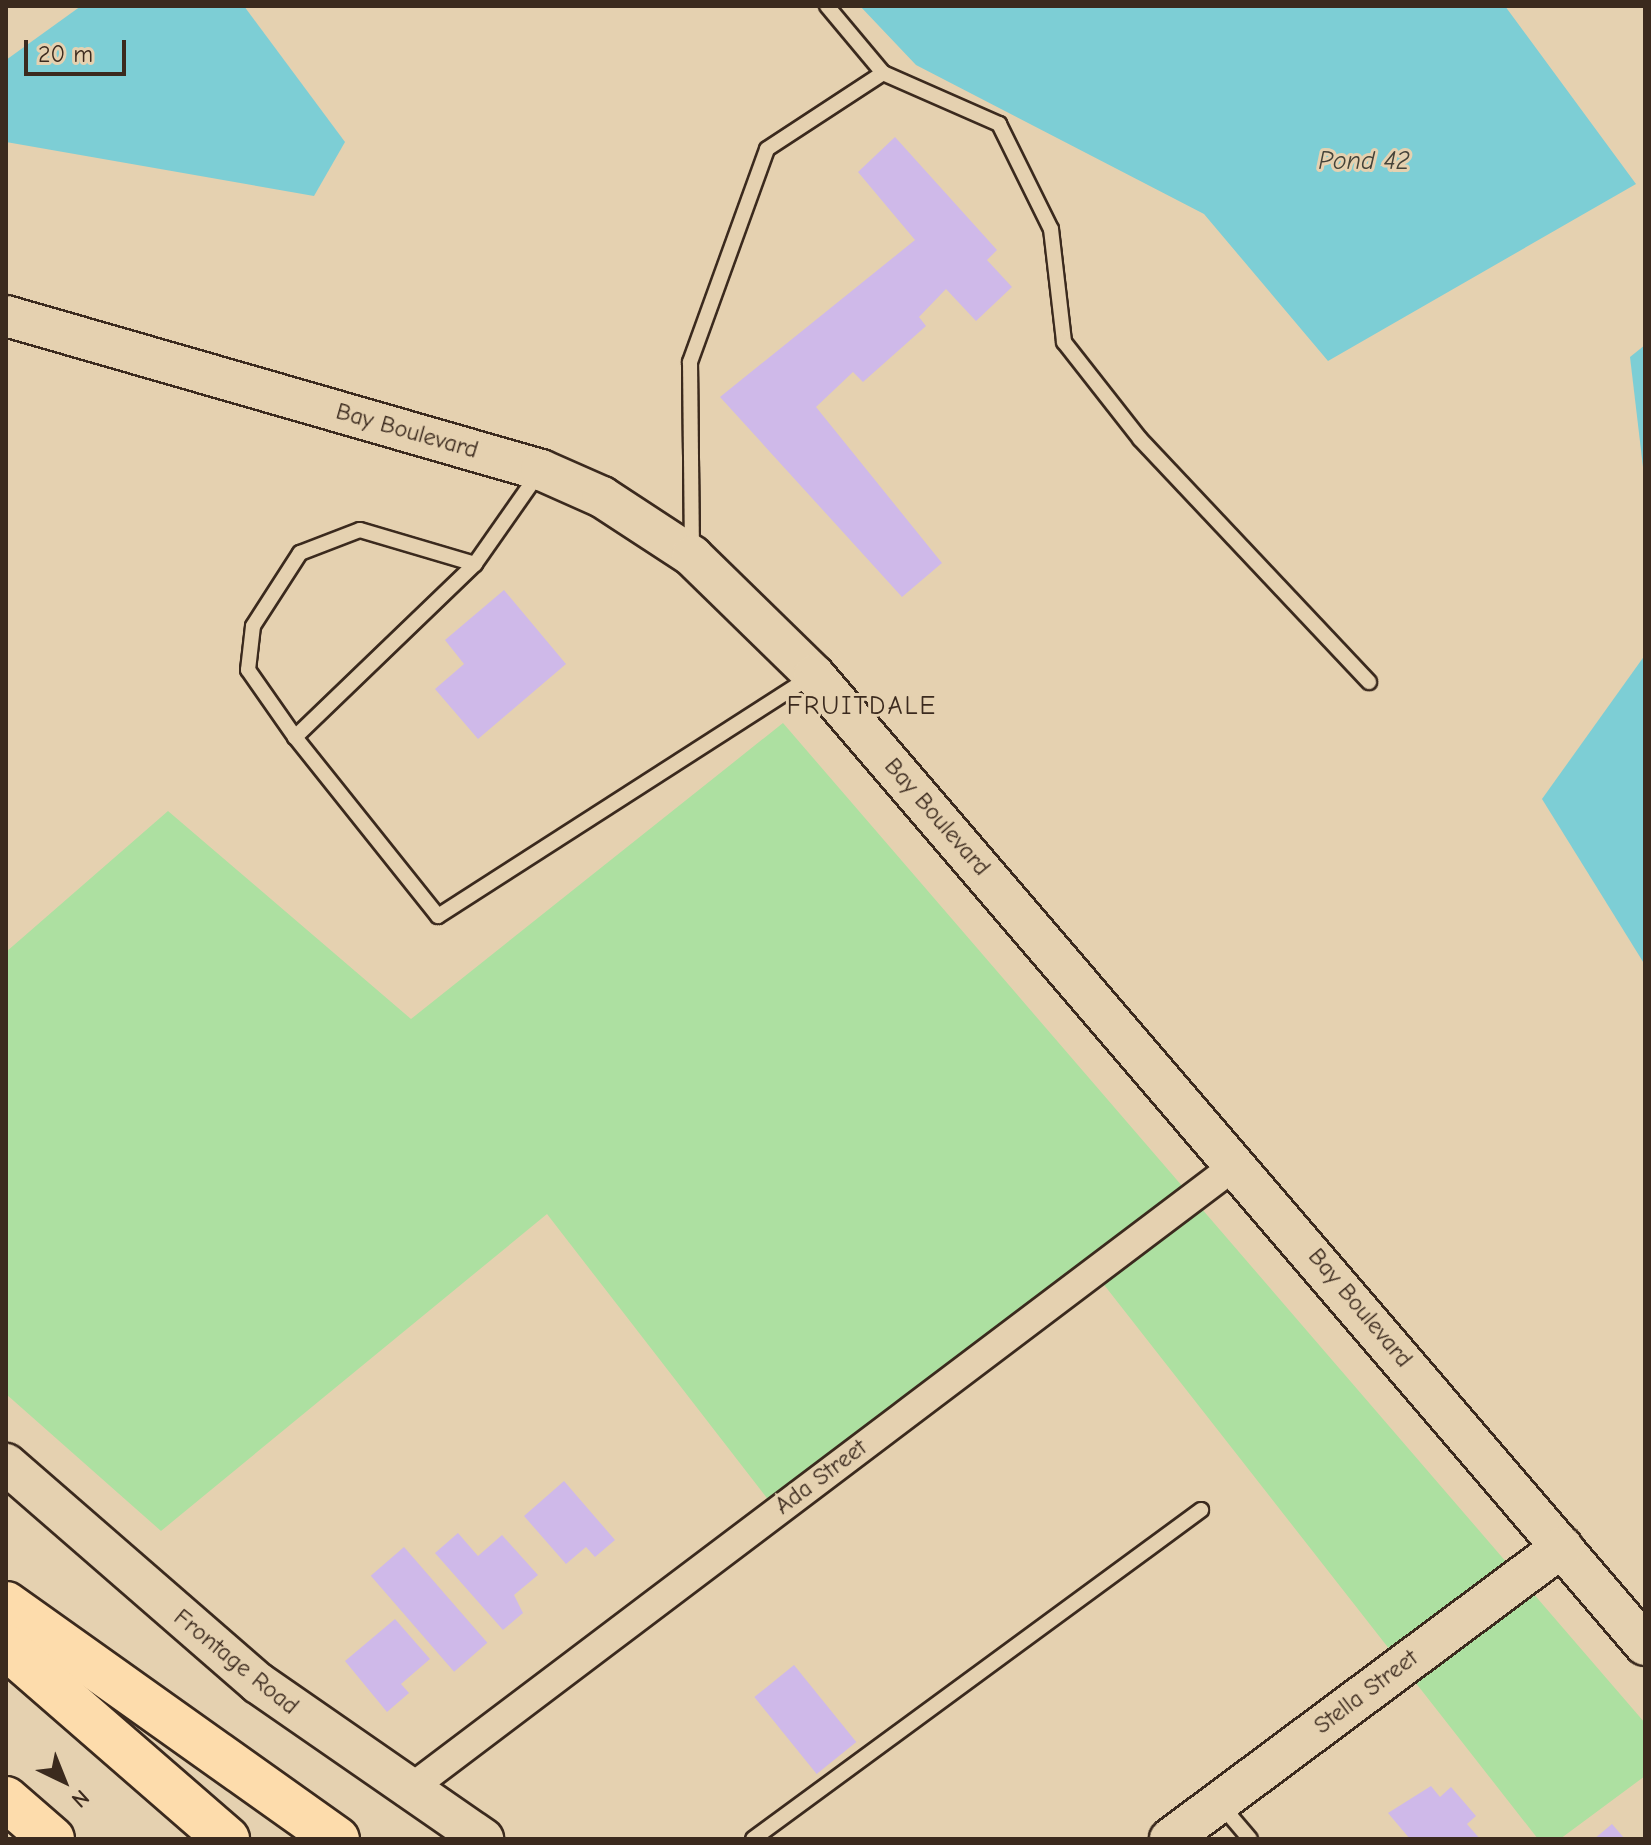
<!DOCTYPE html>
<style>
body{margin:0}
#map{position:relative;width:1651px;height:1845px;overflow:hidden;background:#e5d1b0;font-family:"Comic Neue",sans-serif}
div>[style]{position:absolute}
.green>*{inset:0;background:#ade0a1}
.water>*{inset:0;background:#7dced5}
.building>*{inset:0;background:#cfb9e9;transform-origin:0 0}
.roads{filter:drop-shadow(2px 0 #3b2a1e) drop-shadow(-2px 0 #3b2a1e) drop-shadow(0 2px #3b2a1e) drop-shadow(0 -2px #3b2a1e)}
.lane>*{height:14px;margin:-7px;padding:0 7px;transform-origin:7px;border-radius:7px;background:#e5d1b0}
.street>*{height:28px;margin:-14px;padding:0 14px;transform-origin:14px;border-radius:14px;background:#e5d1b0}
.secondary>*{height:40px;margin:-20px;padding:0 20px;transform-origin:20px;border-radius:20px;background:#e5d1b0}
.highway>*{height:44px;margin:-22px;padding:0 22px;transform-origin:22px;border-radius:22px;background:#fddcac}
span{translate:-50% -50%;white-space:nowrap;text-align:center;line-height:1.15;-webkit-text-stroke:6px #e5d1b0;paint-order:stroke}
.street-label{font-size:24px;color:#3b2a1e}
.water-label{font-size:26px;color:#454339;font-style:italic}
.neighbourhood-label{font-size:26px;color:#3b2a1e;letter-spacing:2px}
.frame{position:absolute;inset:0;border:8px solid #3b2a1e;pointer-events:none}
.north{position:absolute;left:24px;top:1741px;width:80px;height:80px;-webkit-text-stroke:6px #e5d1b0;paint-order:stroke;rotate:137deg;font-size:22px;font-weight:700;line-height:32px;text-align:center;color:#3b2a1e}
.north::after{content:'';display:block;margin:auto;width:28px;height:36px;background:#3b2a1e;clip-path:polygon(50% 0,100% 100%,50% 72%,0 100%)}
.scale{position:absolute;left:24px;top:40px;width:102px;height:36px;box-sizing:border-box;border:4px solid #3b2a1e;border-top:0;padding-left:10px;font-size:24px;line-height:28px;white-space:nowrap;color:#3b2a1e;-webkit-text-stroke:6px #e5d1b0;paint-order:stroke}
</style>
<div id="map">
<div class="green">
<div style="clip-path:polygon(783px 723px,1645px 1723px,1645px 1776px,1560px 1839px,1538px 1839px,1094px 1272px,777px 1511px,547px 1214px,161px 1531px,6px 1394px,6px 952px,168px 811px,411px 1019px)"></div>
</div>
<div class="water">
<div style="clip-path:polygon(81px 6px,244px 6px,345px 142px,314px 196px,6px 142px,6px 60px)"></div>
<div style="clip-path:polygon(860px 6px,1505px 6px,1636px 184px,1328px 361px,1204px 214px,916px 65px)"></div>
<div style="clip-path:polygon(1645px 345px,1645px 484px,1630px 357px)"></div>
<div style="clip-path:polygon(1645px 655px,1645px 965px,1542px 799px)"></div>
</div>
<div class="building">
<div style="clip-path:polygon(895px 137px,997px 250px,987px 260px,1012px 287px,976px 321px,946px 289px,919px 317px,926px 326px,863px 382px,853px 372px,816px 407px,942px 563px,902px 597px,720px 397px,915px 240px,858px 172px)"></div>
<div style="clip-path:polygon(504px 590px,566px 664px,478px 739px,435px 689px,464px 664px,445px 640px)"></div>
<div style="clip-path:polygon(564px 1481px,615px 1540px,595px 1557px,586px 1547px,566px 1564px,524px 1516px)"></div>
<div style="clip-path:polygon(458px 1533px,478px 1556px,502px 1535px,538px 1575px,514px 1595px,523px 1613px,503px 1630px,435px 1553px)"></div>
<div style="left:404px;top:1547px;width:127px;height:44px;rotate:49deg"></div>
<div style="clip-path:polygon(395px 1619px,430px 1659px,401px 1684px,409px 1693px,387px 1712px,345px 1661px)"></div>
<div style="left:794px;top:1665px;width:99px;height:51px;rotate:51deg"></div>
<div style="clip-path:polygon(1431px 1786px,1440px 1797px,1451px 1787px,1476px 1816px,1467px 1824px,1480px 1839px,1410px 1839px,1388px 1813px)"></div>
<div style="clip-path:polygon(1612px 1824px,1625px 1839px,1594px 1839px)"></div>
</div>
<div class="roads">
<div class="lane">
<div style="left:827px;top:6px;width:87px;rotate:50.1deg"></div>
<div style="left:538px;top:474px;width:110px;rotate:125deg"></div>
<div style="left:475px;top:564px;width:250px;rotate:136.1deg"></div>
<div style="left:295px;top:737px;width:229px;rotate:51.4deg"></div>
<div style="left:438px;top:916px;width:442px;rotate:-32.7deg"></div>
<div style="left:692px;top:552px;width:190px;rotate:-90.6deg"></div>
<div style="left:690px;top:362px;width:226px;rotate:-70.1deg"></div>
<div style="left:767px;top:149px;width:139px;rotate:-33.2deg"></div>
<div style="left:883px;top:73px;width:127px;rotate:23.7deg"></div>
<div style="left:999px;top:124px;width:117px;rotate:63.7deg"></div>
<div style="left:1051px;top:229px;width:114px;rotate:83.4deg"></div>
<div style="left:1064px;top:342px;width:123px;rotate:51.9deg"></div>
<div style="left:1140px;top:439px;width:334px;rotate:46.7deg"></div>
<div style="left:295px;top:737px;width:82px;rotate:-125deg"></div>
<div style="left:248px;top:670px;width:44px;rotate:-83.5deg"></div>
<div style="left:253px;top:626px;width:87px;rotate:-57.2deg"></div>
<div style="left:300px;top:553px;width:64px;rotate:-21deg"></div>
<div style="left:360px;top:530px;width:120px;rotate:16.5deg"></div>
<div style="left:1222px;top:1806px;width:43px;rotate:49.7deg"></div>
<div style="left:753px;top:1839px;width:556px;rotate:-36.29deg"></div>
</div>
<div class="street">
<div style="left:406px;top:1792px;width:1042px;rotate:-37.08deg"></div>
</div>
<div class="secondary">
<div style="left:6px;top:316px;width:557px;rotate:16.06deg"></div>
<div style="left:541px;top:470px;width:67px;rotate:23.9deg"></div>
<div style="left:602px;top:497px;width:108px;rotate:33.2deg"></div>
<div style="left:692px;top:556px;width:170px;rotate:44.3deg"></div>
<div style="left:814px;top:675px;width:1277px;rotate:49.41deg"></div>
<div style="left:6px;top:1464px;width:334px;rotate:41deg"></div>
<div style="left:258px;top:1683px;width:274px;rotate:34.7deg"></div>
<div style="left:1170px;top:1839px;width:489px;rotate:-36.7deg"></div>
</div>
<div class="highway">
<div style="left:6px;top:1604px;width:406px;rotate:35.4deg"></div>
<div style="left:6px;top:1647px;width:293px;rotate:41deg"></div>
<div style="left:6px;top:1799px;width:61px;rotate:41deg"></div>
</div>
</div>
<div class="street-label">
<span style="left:407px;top:431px;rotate:16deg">Bay Boulevard</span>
<span style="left:937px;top:817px;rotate:49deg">Bay Boulevard</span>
<span style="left:1360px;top:1308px;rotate:50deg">Bay Boulevard</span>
<span style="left:821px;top:1477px;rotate:-37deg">Ada Street</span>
<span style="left:236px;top:1662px;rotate:39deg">Frontage Road</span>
<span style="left:1366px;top:1692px;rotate:-37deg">Stella Street</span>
</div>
<div class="water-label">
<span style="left:1364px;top:162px">Pond 42</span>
</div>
<div class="neighbourhood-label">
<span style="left:862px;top:707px">FRUITDALE</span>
</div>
<div class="frame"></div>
<div class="north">N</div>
<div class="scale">20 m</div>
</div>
